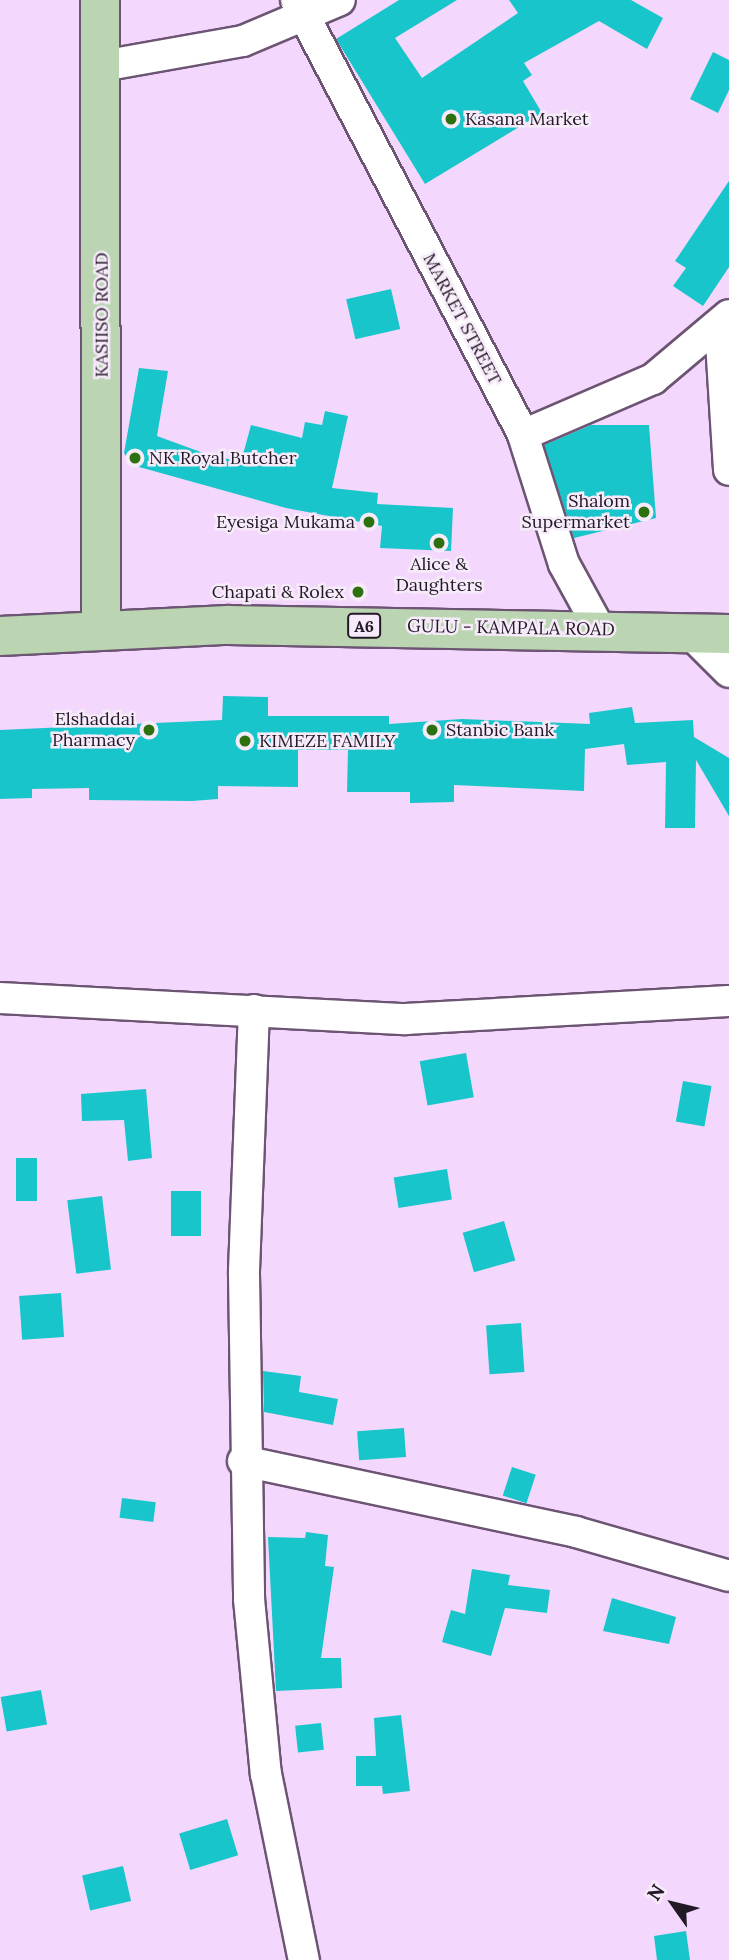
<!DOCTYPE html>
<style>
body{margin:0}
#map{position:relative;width:729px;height:1960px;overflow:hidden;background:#f4d7fc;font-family:Lora,serif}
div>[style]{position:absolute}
.building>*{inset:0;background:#18c5cb;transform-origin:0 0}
.roads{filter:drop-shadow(2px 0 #6c5473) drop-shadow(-2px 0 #6c5473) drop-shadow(0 2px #6c5473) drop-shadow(0 -2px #6c5473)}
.minor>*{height:30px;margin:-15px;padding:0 15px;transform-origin:15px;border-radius:15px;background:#fff}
.major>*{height:38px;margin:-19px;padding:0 19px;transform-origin:19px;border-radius:19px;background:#bbd5b3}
.dots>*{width:19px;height:19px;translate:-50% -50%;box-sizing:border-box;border:4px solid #f7ebfa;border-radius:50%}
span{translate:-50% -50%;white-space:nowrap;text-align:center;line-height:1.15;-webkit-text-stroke:5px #f7ebfa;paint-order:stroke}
.shield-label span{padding:2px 5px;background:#f7ebfa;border:2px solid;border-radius:5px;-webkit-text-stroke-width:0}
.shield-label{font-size:16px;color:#231926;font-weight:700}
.poi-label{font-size:18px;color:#231926}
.left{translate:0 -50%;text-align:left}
.right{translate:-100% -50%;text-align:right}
.street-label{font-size:18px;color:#231926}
.north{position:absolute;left:638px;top:1869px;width:70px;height:70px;-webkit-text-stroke:5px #f7ebfa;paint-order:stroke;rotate:304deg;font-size:19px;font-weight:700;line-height:28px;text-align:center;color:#231926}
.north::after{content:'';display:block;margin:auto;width:24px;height:32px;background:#231926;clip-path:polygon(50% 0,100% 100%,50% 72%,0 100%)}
</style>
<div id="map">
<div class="building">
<div style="clip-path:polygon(399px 0,457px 0,395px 38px,422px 78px,518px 13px,509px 0,631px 0,663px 18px,647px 49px,599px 21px,524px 63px,532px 75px,523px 81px,542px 113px,425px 184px,336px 39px)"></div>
<div style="clip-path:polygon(713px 52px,729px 60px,729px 90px,718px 113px,690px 99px)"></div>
<div style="clip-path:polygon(729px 181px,729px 267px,703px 306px,673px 286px,686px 268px,675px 261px)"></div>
<div style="left:391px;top:289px;width:41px;height:46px;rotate:77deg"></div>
<div style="clip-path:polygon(139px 368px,168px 371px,157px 436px,206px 454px,241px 462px,251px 425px,302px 438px,305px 422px,322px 425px,325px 411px,348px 416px,332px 488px,378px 493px,377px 504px,453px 508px,451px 551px,380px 548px,382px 526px,286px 508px,132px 465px,124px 453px)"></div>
<div style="clip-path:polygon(591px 425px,649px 425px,656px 518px,574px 538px,544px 445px)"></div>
<div style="clip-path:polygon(223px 696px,268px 697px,268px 716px,389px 716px,389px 724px,462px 719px,590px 724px,589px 713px,632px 707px,635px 723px,693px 720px,694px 737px,729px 758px,729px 816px,696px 760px,695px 828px,665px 828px,666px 762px,627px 765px,624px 744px,585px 749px,584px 791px,454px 785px,454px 802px,410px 803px,410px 792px,347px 792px,348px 750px,298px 750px,298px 787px,218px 786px,218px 799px,192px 801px,89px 800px,89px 788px,32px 789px,32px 798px,0 799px,0 730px,222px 720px)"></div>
<div style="left:466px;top:1053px;width:45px;height:47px;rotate:80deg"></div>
<div style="left:683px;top:1081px;width:29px;height:41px;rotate:10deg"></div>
<div style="clip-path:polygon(146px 1089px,152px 1158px,128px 1161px,124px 1120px,82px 1121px,81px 1094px)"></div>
<div style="left:16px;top:1158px;width:21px;height:43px"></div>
<div style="left:447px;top:1169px;width:31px;height:54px;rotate:81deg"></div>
<div style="left:171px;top:1191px;width:30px;height:45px"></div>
<div style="left:102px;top:1196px;width:74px;height:35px;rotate:83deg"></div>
<div style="left:504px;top:1221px;width:41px;height:43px;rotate:74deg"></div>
<div style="left:61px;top:1293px;width:44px;height:42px;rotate:86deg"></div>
<div style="left:521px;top:1323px;width:49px;height:35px;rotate:86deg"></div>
<div style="clip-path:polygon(263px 1371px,301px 1376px,299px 1392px,338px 1399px,333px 1425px,264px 1412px)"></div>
<div style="left:404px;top:1428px;width:29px;height:47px;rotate:86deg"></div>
<div style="left:512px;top:1467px;width:25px;height:30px;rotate:18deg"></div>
<div style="left:122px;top:1498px;width:34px;height:20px;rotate:7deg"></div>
<div style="clip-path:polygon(306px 1532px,328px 1535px,325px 1566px,334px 1567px,321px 1658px,341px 1658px,342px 1688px,276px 1691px,268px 1537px,305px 1538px)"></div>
<div style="clip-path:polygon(472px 1569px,510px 1575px,508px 1585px,550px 1590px,547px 1613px,505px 1608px,491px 1656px,442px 1642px,451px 1610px,465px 1614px)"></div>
<div style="clip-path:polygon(612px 1598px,676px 1617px,669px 1644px,603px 1631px)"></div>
<div style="left:41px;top:1690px;width:35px;height:41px;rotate:80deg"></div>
<div style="clip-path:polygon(401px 1715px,410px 1791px,383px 1794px,382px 1786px,356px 1786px,356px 1756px,376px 1756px,374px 1718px)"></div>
<div style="left:321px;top:1723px;width:27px;height:26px;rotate:84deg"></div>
<div style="left:227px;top:1819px;width:38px;height:50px;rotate:73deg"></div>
<div style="left:123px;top:1866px;width:36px;height:42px;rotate:77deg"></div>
<div style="clip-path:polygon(686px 1931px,690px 1960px,657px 1960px,654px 1936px)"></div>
</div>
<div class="roads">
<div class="minor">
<div style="left:296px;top:0;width:491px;rotate:62.4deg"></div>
<div style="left:523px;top:435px;width:135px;rotate:72.4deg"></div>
<div style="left:564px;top:564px;width:73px;rotate:61.3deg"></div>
<div style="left:102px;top:66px;width:143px;rotate:-10.1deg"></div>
<div style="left:243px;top:41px;width:105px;rotate:-22.9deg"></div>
<div style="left:720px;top:326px;width:144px;rotate:86.4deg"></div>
<div style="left:523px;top:435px;width:142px;rotate:-23.3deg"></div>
<div style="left:653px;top:379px;width:99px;rotate:-40.1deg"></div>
<div style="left:690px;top:633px;width:55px;rotate:45deg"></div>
<div style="left:0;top:998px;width:406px;rotate:3deg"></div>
<div style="left:405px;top:1019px;width:324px;rotate:-3.2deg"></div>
<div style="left:254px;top:1010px;width:264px;rotate:92.2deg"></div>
<div style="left:244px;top:1274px;width:325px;rotate:89.1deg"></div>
<div style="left:249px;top:1599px;width:176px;rotate:84.5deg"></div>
<div style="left:266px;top:1774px;width:190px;rotate:78.5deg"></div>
<div style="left:243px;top:1461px;width:340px;rotate:12deg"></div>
<div style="left:576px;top:1532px;width:159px;rotate:16deg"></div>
</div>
<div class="major">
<div style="left:100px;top:0;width:630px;rotate:89.91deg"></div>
<div style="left:0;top:636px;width:228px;rotate:-2.8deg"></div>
<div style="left:228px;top:625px;width:501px;rotate:1.03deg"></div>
</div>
</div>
<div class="dots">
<div style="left:451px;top:119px;background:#2c710e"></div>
<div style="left:135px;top:458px;background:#2c710e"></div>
<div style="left:644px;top:512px;background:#2c710e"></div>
<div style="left:369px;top:522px;background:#2c710e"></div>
<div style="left:439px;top:543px;background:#2c710e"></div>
<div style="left:358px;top:592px;background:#2c710e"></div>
<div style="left:149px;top:730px;background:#2c710e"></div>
<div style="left:432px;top:730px;background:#2c710e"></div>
<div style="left:245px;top:741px;background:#2c710e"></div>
</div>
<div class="shield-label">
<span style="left:364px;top:626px">A6</span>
</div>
<div class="poi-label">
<span class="left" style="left:465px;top:119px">Kasana Market</span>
<span class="left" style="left:149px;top:458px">NK Royal Butcher</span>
<span class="right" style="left:630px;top:512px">Shalom<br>Supermarket</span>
<span class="right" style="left:355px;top:522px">Eyesiga Mukama</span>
<span style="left:439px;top:575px">Alice &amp;<br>Daughters</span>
<span class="right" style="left:344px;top:592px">Chapati &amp; Rolex</span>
<span class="right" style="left:135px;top:730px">Elshaddai<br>Pharmacy</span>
<span class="left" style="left:446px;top:730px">Stanbic Bank</span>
<span class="left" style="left:259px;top:741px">KIMEZE FAMILY</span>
</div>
<div class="street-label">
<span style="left:102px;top:315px;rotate:-90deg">KASIISO ROAD</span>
<span style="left:462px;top:319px;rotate:62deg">MARKET STREET</span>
<span style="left:511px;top:628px;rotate:1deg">GULU - KAMPALA ROAD</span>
</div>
<div class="north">N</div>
</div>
